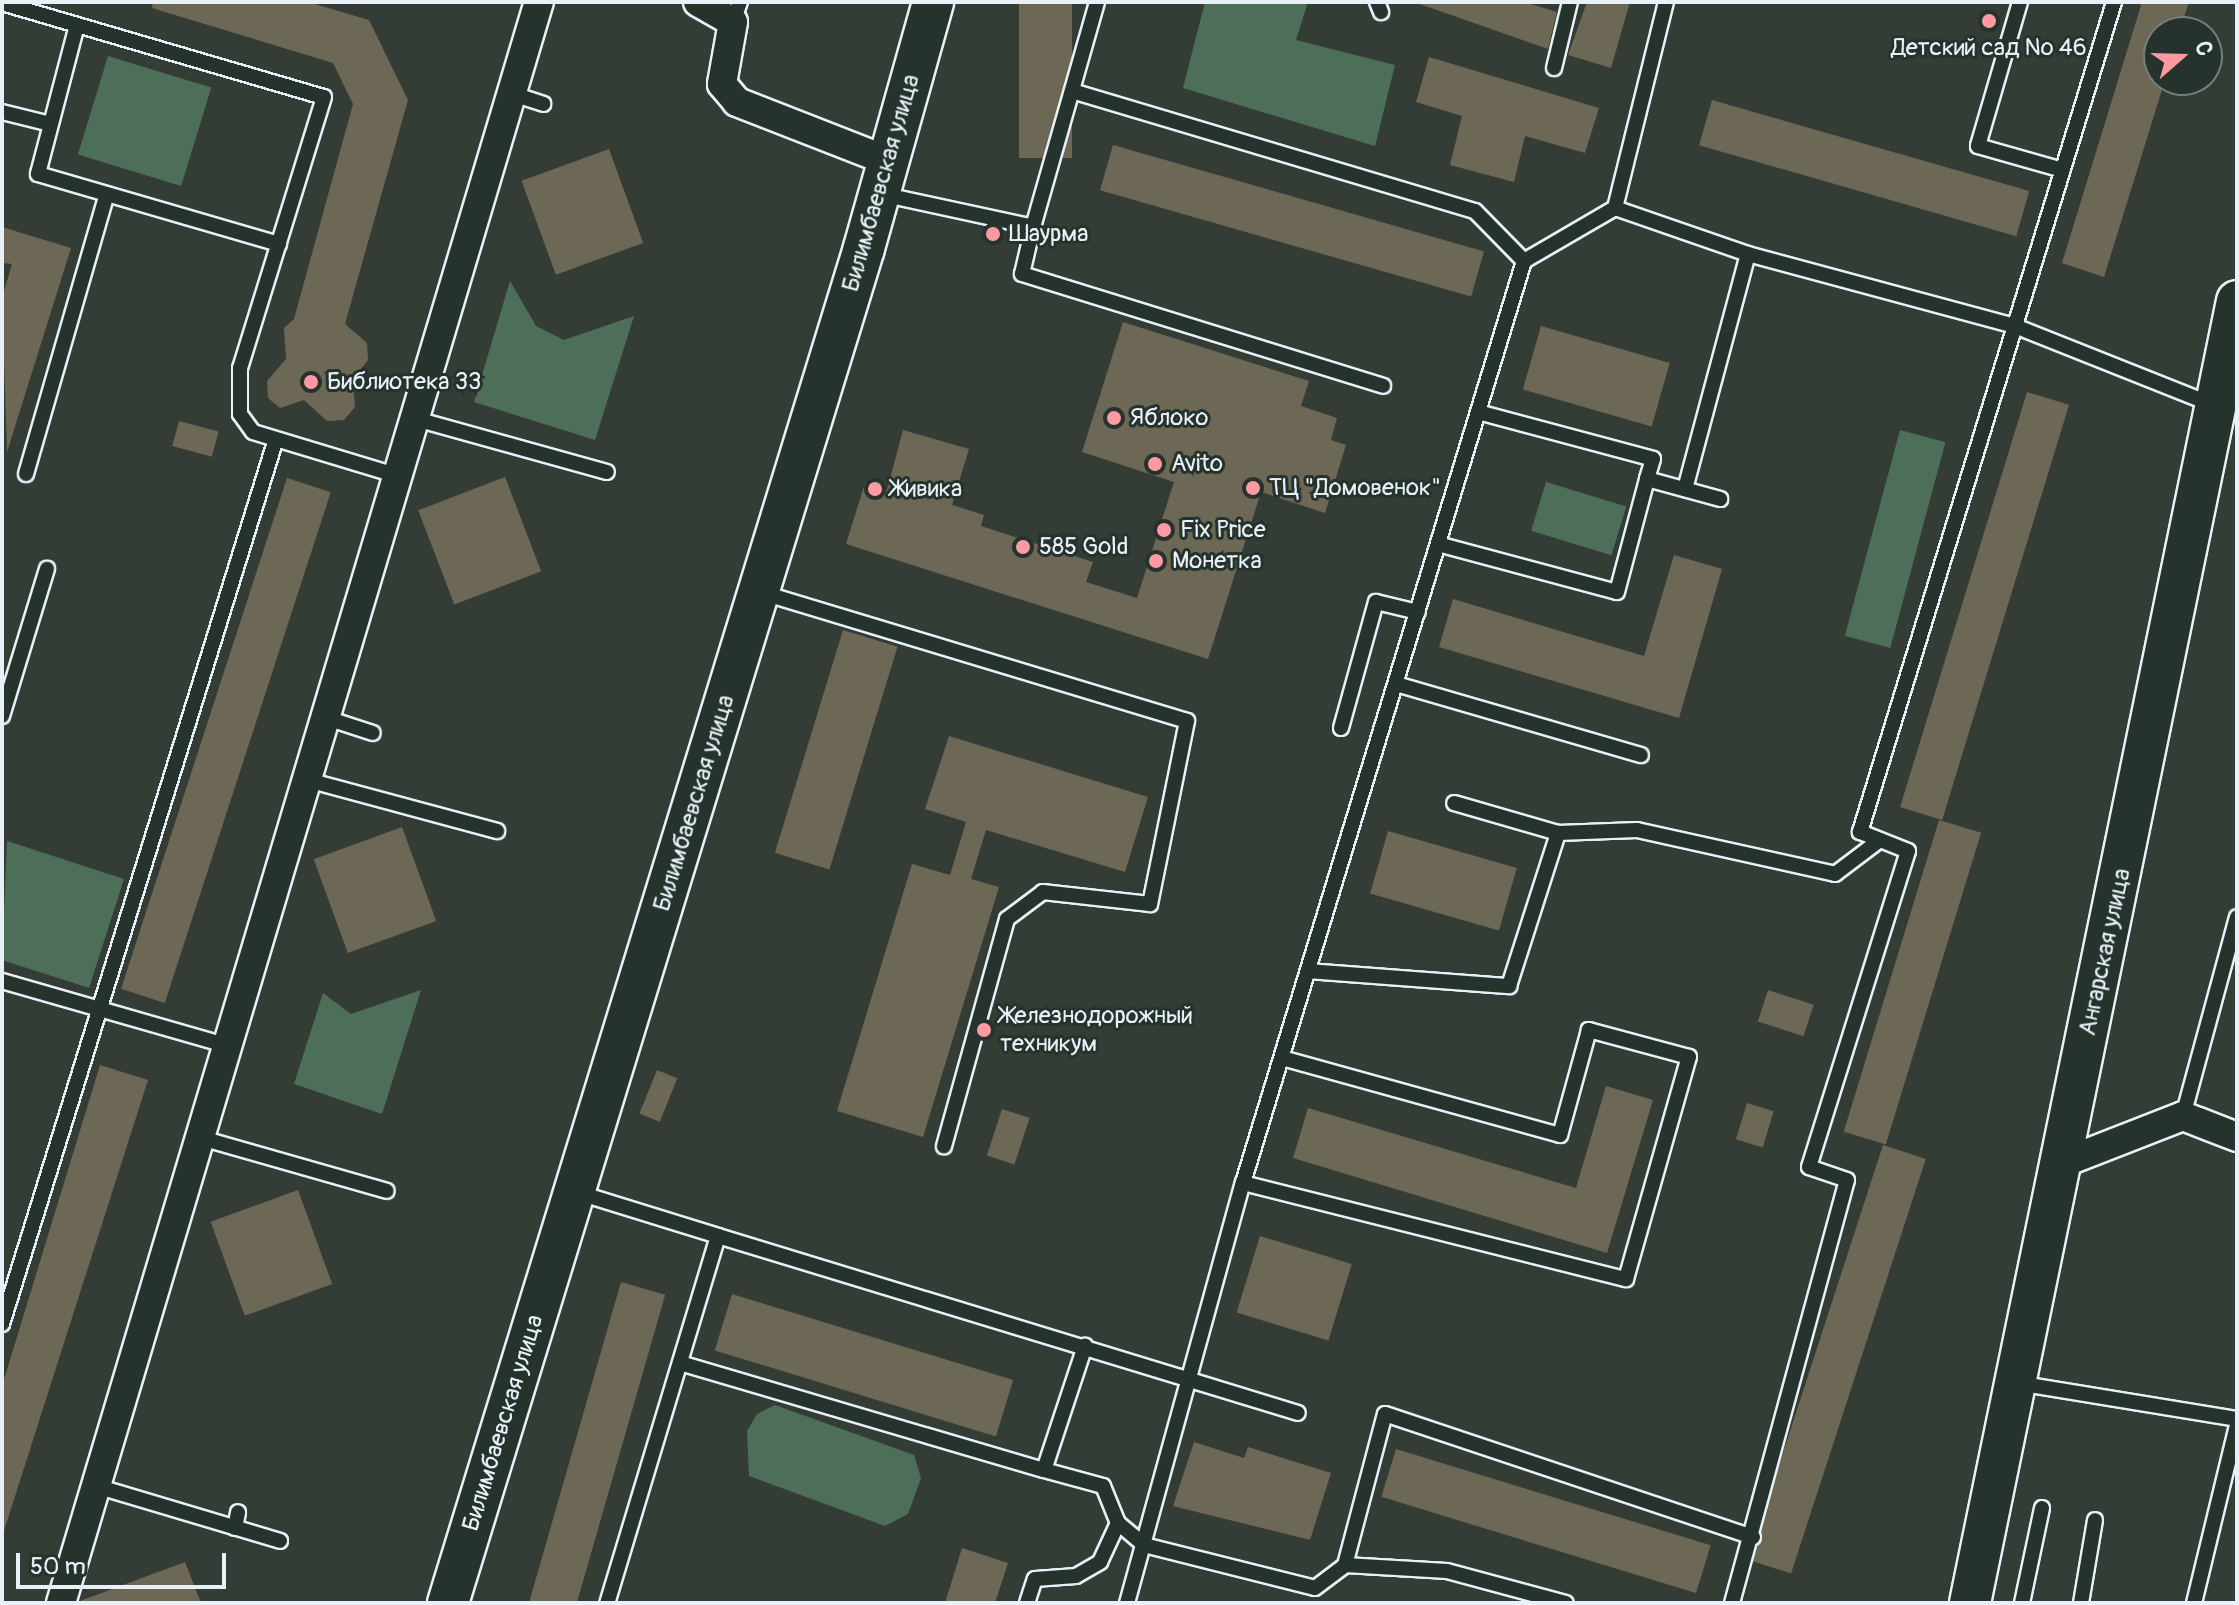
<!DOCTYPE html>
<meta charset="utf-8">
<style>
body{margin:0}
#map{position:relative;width:2239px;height:1605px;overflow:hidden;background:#343d35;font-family:Pangolin,sans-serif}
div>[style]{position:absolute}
.green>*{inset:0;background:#4d6f59;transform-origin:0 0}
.building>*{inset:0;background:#6d6755;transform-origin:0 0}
.roads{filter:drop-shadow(2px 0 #e8f1f8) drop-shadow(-2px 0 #e8f1f8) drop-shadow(0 2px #e8f1f8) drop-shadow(0 -2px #e8f1f8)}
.lane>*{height:14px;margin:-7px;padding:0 7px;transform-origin:7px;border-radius:7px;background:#26332d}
.street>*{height:28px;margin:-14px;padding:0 14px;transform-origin:14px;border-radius:14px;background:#26332d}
.secondary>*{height:40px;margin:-20px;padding:0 20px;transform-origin:20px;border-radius:20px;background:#26332d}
.dots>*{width:22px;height:22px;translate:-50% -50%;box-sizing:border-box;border:4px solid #26332d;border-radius:50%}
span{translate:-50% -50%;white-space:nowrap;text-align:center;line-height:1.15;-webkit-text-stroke:6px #26332d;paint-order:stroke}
.poi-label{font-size:24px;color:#e8f1f8}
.left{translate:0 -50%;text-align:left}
.street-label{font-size:24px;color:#e8f1f8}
.frame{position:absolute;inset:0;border:4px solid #e8f1f8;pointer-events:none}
.north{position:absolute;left:2143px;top:16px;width:80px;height:80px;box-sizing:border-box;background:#26332d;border:2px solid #747f7e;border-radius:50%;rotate:70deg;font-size:22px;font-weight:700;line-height:32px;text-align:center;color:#e8f1f8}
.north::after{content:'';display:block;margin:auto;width:28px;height:36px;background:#ff9aa2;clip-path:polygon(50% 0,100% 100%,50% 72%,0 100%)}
.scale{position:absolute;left:16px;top:1553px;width:210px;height:36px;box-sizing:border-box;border:4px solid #e8f1f8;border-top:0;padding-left:10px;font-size:24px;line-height:28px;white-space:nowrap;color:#e8f1f8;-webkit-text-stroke:6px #26332d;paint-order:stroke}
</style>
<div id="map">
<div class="green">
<div style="clip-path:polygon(1205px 2px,1308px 2px,1296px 40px,1395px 65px,1375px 146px,1183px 88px)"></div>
<div style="left:108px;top:56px;width:108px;height:103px;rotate:17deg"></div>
<div style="clip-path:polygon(510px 281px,536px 326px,564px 340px,634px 316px,595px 440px,474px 402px)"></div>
<div style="left:1900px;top:430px;width:47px;height:213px;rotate:15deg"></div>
<div style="left:1546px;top:482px;width:84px;height:51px;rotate:17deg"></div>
<div style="clip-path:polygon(7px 841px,124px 879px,89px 988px,2px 960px)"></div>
<div style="clip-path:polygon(421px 990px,382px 1114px,294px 1084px,323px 993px,351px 1014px)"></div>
<div style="clip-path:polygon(775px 1405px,914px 1455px,921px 1478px,908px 1514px,885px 1526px,749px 1476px,747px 1431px,757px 1414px)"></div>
</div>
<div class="building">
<div style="clip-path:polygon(153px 2px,308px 2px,369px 20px,408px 100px,345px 324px,367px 343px,368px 360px,353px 379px,355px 407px,344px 420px,327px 421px,304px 400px,280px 408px,268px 398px,267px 381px,286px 359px,284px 328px,294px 319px,353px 104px,333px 63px,152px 8px)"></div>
<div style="left:1019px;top:2px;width:53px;height:156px"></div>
<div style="clip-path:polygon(1414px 2px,1524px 2px,1557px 12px,1548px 49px)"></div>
<div style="clip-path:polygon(1587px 2px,1630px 2px,1611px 68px,1568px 55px)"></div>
<div style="clip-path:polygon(2142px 2px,2189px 2px,2179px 32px,2159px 32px,2159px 80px,2165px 80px,2104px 277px,2062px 263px)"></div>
<div style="clip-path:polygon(1429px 57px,1599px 108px,1585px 153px,1525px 136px,1514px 182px,1450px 165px,1462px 116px,1416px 102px)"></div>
<div style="left:1712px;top:100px;width:330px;height:47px;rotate:16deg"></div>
<div style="left:1113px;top:145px;width:386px;height:47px;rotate:16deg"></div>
<div style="left:609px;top:149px;width:100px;height:93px;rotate:70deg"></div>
<div style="clip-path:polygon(2px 227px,71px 248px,7px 452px,2px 298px,12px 264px,2px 263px)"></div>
<div style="clip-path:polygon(1123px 322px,1309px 381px,1301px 406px,1337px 418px,1331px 440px,1346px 445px,1325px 513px,1261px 492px,1208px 659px,846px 544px,865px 483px,887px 490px,903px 430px,969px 449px,952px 505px,984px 515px,981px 526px,1093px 562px,1086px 582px,1137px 598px,1174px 482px,1082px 452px)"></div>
<div style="left:1541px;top:326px;width:134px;height:66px;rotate:16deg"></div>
<div style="left:2027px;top:392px;width:44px;height:434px;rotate:17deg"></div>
<div style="left:179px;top:421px;width:41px;height:26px;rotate:15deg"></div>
<div style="left:505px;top:477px;width:101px;height:93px;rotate:69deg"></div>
<div style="left:287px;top:478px;width:46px;height:537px;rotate:18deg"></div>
<div style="clip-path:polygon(1674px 555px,1722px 569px,1679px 718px,1439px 647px,1453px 599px,1644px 656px)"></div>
<div style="left:843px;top:630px;width:57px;height:233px;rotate:17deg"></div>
<div style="clip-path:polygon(949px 736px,1148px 797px,1125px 872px,986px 830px,971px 879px,999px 887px,923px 1137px,837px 1111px,912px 864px,950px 875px,966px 822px,925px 809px)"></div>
<div style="left:1939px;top:820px;width:44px;height:326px;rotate:17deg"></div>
<div style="left:402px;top:827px;width:100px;height:94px;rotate:70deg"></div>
<div style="left:1388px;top:831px;width:134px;height:65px;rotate:16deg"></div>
<div style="left:1768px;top:990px;width:48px;height:33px;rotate:18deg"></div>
<div style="clip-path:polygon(100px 1065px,148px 1080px,2px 1537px,2px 1386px)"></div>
<div style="left:657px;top:1070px;width:22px;height:47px;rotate:22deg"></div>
<div style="clip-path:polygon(1606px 1086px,1653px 1100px,1607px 1253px,1293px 1158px,1308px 1108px,1576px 1188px)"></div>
<div style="left:1747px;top:1103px;width:28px;height:38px;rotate:17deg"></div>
<div style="left:1002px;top:1109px;width:29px;height:49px;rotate:18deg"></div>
<div style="left:1883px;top:1145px;width:45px;height:436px;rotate:18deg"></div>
<div style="left:298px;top:1190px;width:100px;height:93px;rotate:70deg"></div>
<div style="left:1260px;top:1236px;width:96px;height:80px;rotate:17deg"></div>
<div style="left:621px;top:1282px;width:46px;height:336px;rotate:16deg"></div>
<div style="left:732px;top:1294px;width:294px;height:59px;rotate:17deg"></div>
<div style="clip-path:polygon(1194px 1442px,1244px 1458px,1248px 1447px,1331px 1473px,1310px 1540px,1173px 1506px)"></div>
<div style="left:1396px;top:1449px;width:329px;height:50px;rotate:17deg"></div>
<div style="clip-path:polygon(962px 1548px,1008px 1563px,995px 1603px,945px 1603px)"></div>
<div style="clip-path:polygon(185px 1562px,201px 1603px,81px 1603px,80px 1601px)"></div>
</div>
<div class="roads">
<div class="lane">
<div style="left:1377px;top:2px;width:11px;rotate:68deg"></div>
<div style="left:2020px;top:2px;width:150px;rotate:106.3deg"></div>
<div style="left:1978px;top:146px;width:88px;rotate:15.8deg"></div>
<div style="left:2px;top:3px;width:335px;rotate:16.3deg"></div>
<div style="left:324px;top:97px;width:284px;rotate:107.2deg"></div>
<div style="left:240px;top:368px;width:46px;rotate:90deg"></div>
<div style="left:240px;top:414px;width:22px;rotate:54deg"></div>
<div style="left:253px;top:432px;width:152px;rotate:16.8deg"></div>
<div style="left:733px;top:22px;width:21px;rotate:-71deg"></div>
<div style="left:77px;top:25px;width:154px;rotate:104.7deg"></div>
<div style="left:38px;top:174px;width:251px;rotate:16.2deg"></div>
<div style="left:1554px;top:68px;width:68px;rotate:-76.4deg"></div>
<div style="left:1072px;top:91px;width:420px;rotate:16.6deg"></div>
<div style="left:1475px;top:211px;width:70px;rotate:45.6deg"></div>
<div style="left:513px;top:94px;width:32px;rotate:18deg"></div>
<div style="left:2px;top:112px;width:50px;rotate:13.8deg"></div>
<div style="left:881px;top:194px;width:156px;rotate:12.2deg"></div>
<div style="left:1033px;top:227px;width:234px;rotate:-74.1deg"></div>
<div style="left:1615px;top:208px;width:141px;rotate:19.1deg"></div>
<div style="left:1748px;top:254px;width:277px;rotate:15.1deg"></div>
<div style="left:2015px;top:326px;width:214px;rotate:21.7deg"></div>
<div style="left:1033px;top:227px;width:48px;rotate:103.2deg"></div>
<div style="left:1022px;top:274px;width:378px;rotate:17.2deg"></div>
<div style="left:1478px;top:412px;width:181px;rotate:15deg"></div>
<div style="left:1653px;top:459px;width:21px;rotate:107deg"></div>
<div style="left:416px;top:419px;width:198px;rotate:15.5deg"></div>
<div style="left:26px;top:474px;width:291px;rotate:-73.9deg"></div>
<div style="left:1685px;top:489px;width:243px;rotate:-75deg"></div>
<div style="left:1438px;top:544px;width:185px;rotate:15deg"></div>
<div style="left:1617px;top:592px;width:117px;rotate:-75.1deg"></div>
<div style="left:1647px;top:479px;width:76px;rotate:15.3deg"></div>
<div style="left:760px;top:592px;width:446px;rotate:16.8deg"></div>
<div style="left:1187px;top:721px;width:187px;rotate:101.4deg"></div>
<div style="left:1150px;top:904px;width:108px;rotate:-173.6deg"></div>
<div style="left:1043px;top:892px;width:45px;rotate:143.1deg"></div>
<div style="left:1007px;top:919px;width:236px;rotate:105.5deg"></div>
<div style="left:1396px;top:684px;width:255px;rotate:16.2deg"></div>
<div style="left:2px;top:716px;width:154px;rotate:-73deg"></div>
<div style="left:327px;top:718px;width:48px;rotate:18.1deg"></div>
<div style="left:1341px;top:728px;width:131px;rotate:-74.5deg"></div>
<div style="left:1376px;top:602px;width:43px;rotate:13.4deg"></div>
<div style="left:308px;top:780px;width:196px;rotate:15.1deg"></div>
<div style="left:1558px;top:833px;width:79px;rotate:-2.2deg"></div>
<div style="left:1637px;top:830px;width:203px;rotate:12.5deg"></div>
<div style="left:1835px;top:874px;width:56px;rotate:-37.1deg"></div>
<div style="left:1308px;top:971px;width:202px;rotate:4.3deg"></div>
<div style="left:1509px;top:986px;width:161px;rotate:-72.2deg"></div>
<div style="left:1558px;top:833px;width:108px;rotate:-163.9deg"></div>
<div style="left:2px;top:981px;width:236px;rotate:16deg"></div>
<div style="left:2183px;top:1116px;width:206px;rotate:-74.8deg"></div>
<div style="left:201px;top:1138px;width:193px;rotate:15.9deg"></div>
<div style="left:1243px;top:1183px;width:395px;rotate:14.1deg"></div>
<div style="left:1626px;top:1279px;width:231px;rotate:-74.2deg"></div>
<div style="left:1689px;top:1057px;width:104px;rotate:-164.9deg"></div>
<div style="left:1589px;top:1030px;width:109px;rotate:105.4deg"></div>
<div style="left:1560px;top:1135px;width:288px;rotate:-164.5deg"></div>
<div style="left:576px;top:1192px;width:149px;rotate:17.2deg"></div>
<div style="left:718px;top:1236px;width:383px;rotate:106.8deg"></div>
<div style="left:718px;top:1236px;width:606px;rotate:16.97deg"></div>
<div style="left:2px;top:1324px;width:926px;rotate:-72.8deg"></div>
<div style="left:680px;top:1363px;width:379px;rotate:16.4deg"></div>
<div style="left:1044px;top:1470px;width:131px;rotate:-71.7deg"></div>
<div style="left:2017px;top:1383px;width:223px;rotate:9.3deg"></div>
<div style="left:1044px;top:1470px;width:61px;rotate:15.2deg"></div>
<div style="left:1103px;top:1486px;width:40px;rotate:68deg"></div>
<div style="left:1118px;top:1523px;width:34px;rotate:40deg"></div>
<div style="left:1144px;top:1545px;width:176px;rotate:14.1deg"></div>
<div style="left:1315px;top:1588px;width:38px;rotate:-37deg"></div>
<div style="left:1345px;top:1565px;width:156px;rotate:-75.2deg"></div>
<div style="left:1385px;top:1414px;width:388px;rotate:18.5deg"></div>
<div style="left:96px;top:1486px;width:192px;rotate:16.6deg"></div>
<div style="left:235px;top:1528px;width:16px;rotate:-79deg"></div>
<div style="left:1345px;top:1565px;width:102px;rotate:3.4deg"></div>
<div style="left:1447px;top:1571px;width:123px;rotate:15.1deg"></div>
<div style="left:1027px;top:1603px;width:25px;rotate:-72deg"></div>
<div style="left:1035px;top:1579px;width:41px;rotate:-4.2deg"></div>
<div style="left:1076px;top:1576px;width:28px;rotate:-30deg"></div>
<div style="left:1100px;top:1562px;width:43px;rotate:-65.2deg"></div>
<div style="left:1127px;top:1603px;width:436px;rotate:-74.6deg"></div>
<div style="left:1243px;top:1183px;width:964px;rotate:-73.05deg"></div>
<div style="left:1524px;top:261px;width:105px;rotate:-30.2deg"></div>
<div style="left:1615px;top:208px;width:212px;rotate:-76.1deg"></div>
<div style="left:1732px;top:1603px;width:438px;rotate:-74.8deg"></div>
<div style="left:1847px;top:1180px;width:40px;rotate:-161.1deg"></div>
<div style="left:1809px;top:1167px;width:331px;rotate:-72.6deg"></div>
<div style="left:1908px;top:851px;width:52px;rotate:-158.4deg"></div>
<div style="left:1860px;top:832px;width:868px;rotate:-72.98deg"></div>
<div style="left:2022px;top:1603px;width:97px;rotate:-78.1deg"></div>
<div style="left:2081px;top:1603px;width:84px;rotate:-80.4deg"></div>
<div style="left:2194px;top:1603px;width:183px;rotate:-76.4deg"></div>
</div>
<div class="street">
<div style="left:698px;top:2px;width:40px;rotate:29.7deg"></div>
<div style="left:733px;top:22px;width:63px;rotate:100.1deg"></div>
<div style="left:722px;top:84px;width:23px;rotate:50deg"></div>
<div style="left:737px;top:102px;width:162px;rotate:21.3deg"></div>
<div style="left:2060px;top:1164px;width:132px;rotate:-21.3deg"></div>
<div style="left:2183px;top:1116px;width:58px;rotate:21.3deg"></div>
<div style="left:61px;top:1603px;width:1671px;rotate:-73.38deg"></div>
</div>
<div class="secondary">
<div style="left:448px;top:1603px;width:1417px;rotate:-72.93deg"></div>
<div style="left:864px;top:248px;width:255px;rotate:-74.3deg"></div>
<div style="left:1970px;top:1603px;width:1329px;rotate:-78.41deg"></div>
</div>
</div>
<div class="dots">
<div style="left:1989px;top:21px;background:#ff9aa2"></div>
<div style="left:993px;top:234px;background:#ff9aa2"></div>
<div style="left:311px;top:382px;background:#ff9aa2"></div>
<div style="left:1114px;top:418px;background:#ff9aa2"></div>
<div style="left:1155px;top:464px;background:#ff9aa2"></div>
<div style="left:1253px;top:488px;background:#ff9aa2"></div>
<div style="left:875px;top:489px;background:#ff9aa2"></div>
<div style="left:1164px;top:530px;background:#ff9aa2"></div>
<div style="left:1023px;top:547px;background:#ff9aa2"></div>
<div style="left:1156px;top:561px;background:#ff9aa2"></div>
<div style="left:984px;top:1030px;background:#ff9aa2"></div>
</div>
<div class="poi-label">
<span style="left:1989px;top:48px">Детский сад № 46</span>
<span class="left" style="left:1009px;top:234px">Шаурма</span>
<span class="left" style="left:327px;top:382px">Библиотека 33</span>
<span class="left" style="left:1130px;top:418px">Яблоко</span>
<span class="left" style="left:1171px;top:464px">Avito</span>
<span class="left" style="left:1269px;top:488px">ТЦ "Домовенок"</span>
<span class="left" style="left:891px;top:489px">Живика</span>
<span class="left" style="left:1180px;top:530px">Fix Price</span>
<span class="left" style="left:1039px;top:547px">585 Gold</span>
<span class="left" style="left:1172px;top:561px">Монетка</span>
<span class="left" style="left:1000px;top:1030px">Железнодорожный<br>техникум</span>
</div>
<div class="street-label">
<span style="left:881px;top:183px;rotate:-74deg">Билимбаевская улица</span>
<span style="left:694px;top:803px;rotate:-73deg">Билимбаевская улица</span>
<span style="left:2105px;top:952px;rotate:-78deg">Ангарская улица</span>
<span style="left:503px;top:1423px;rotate:-73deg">Билимбаевская улица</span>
</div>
<div class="frame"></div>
<div class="north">С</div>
<div class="scale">50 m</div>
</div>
